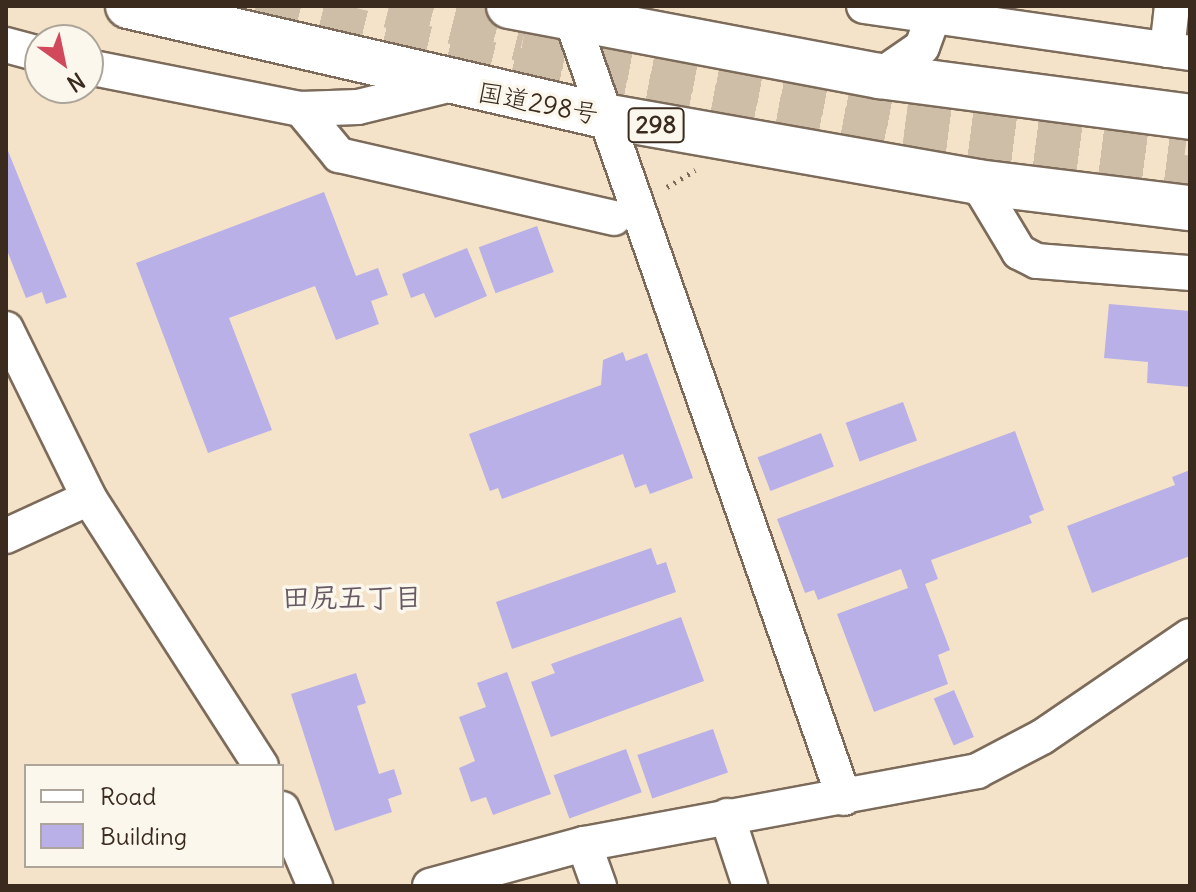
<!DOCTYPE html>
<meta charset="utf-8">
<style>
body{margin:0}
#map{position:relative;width:1196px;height:892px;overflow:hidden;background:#f4e3c9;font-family:Delius,"Klee One",sans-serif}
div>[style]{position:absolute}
.building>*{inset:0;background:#b9b0e7;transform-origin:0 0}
.highway-tunnel>*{height:44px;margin-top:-22px;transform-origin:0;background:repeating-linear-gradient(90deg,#cfbea7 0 44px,transparent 0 66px)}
.path>*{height:5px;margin-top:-2.5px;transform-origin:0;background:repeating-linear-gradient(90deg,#7c6b5a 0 2px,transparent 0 8px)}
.roads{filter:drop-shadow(2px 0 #7c6b5a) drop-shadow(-2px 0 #7c6b5a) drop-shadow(0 2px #7c6b5a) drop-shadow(0 -2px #7c6b5a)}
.minor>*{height:34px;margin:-17px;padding:0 17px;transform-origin:17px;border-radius:17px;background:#fff}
.highway>*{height:44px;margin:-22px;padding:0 22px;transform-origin:22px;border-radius:22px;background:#fff}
span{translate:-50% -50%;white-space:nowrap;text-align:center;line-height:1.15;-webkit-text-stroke:7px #fbf7ec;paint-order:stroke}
.shield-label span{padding:2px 6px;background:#fbf7ec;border:2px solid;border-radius:6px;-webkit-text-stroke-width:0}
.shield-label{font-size:24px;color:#3b2a1e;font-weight:700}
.street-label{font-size:26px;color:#3b2a1e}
.neighbourhood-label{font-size:28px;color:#675964;font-weight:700}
.frame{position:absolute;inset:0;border:8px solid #3b2a1e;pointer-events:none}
.legend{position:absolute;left:24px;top:764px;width:260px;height:104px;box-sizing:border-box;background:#fbf7ec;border:2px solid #aea59a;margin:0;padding:10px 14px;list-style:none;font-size:24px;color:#3b2a1e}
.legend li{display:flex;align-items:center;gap:16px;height:40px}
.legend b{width:40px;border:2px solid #aea59a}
.north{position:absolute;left:24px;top:24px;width:80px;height:80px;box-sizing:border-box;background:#fbf7ec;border:2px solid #aea59a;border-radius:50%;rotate:147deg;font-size:22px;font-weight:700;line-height:32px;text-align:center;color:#3b2a1e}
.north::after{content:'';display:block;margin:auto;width:28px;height:36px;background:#d1495b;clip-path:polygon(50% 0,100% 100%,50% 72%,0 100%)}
</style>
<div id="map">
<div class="building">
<div style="clip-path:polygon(6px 146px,67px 297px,46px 304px,42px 292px,26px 298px,6px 248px)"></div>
<div style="clip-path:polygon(324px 192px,356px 276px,378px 268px,388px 295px,371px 301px,379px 324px,336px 340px,315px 286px,229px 318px,272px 430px,208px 453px,136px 263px)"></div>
<div style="left:537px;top:226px;width:49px;height:62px;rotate:70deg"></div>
<div style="clip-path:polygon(467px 248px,487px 296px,435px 318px,424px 293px,411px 298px,402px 274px)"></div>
<div style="clip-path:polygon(1109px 304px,1190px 311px,1190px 387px,1147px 383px,1148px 362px,1104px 358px)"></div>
<div style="clip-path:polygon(623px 352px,626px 361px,647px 353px,693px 478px,650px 494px,646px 484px,635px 488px,623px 454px,502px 499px,498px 488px,490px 491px,469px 434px,601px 385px,603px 360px)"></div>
<div style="left:903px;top:402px;width:41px;height:61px;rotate:70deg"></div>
<div style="clip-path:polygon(1015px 431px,1044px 510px,1029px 516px,1032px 523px,931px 560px,938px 579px,925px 584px,950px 650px,938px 655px,948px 684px,874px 712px,837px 614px,908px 588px,901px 569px,818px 600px,814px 590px,805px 593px,777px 519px)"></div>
<div style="left:821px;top:433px;width:36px;height:68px;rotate:69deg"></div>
<div style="clip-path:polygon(1190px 470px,1190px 556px,1092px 593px,1067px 526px,1175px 485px,1172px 477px)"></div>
<div style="clip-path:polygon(651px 548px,657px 565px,666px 562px,676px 592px,512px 649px,496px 602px)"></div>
<div style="clip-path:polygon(681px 617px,704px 681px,551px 737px,531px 682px,555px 673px,551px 664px)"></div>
<div style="clip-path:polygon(507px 672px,551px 794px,493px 815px,486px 797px,471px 802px,459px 768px,475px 761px,459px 717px,486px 707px,477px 683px)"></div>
<div style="clip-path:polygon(356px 673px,366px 703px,357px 706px,379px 774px,394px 769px,402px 794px,388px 799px,392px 812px,335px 831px,291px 694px)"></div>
<div style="left:954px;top:690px;width:51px;height:22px;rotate:67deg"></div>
<div style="left:713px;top:729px;width:46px;height:80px;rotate:71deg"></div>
<div style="left:626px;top:749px;width:46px;height:77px;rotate:70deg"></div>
</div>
<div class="highway-tunnel">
<div style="left:256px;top:6px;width:269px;rotate:13.8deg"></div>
<div style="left:517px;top:70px;width:392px;rotate:10.4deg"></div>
<div style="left:903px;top:141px;width:289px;rotate:7.3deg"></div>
<div style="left:389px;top:6px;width:138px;rotate:14.2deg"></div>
<div style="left:523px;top:40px;width:390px;rotate:10.3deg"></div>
<div style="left:907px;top:110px;width:281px;rotate:7.4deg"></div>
</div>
<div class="path">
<div style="left:667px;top:187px;width:33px;rotate:-31deg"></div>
</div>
<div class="roads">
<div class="minor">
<div style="left:567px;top:6px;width:839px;rotate:70.72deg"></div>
<div style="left:864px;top:6px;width:329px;rotate:8.2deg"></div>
<div style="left:6px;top:45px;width:35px;rotate:15deg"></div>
<div style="left:1167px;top:50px;width:44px;rotate:-83.5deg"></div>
<div style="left:88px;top:67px;width:217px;rotate:11.2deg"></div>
<div style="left:301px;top:109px;width:57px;rotate:-2deg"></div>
<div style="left:358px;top:107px;width:93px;rotate:-13.7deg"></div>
<div style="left:880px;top:76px;width:51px;rotate:-34.6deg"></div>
<div style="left:922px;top:47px;width:32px;rotate:-70deg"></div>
<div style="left:301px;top:109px;width:60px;rotate:50.4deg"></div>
<div style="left:339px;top:155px;width:282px;rotate:12.9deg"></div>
<div style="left:977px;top:182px;width:82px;rotate:59deg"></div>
<div style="left:1019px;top:252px;width:20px;rotate:27deg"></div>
<div style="left:1037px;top:261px;width:153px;rotate:4.5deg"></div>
<div style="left:6px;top:329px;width:188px;rotate:63.8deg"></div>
<div style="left:89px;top:498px;width:318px;rotate:57.3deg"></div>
<div style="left:6px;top:536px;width:91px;rotate:-24.6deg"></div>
<div style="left:282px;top:809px;width:84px;rotate:66.8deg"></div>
<div style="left:727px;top:816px;width:74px;rotate:71.8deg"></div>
<div style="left:584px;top:844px;width:45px;rotate:70.3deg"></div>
<div style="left:430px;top:886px;width:160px;rotate:-15.3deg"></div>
<div style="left:584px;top:844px;width:400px;rotate:-10.5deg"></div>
<div style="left:977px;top:771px;width:73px;rotate:-27.6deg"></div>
<div style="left:1042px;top:737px;width:179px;rotate:-34.3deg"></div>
</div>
<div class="highway">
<div style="left:128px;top:6px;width:489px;rotate:13deg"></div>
<div style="left:604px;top:116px;width:379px;rotate:10deg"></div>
<div style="left:977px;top:182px;width:215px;rotate:7deg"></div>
<div style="left:509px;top:6px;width:378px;rotate:10.7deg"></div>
<div style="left:880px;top:76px;width:313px;rotate:7.5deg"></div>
</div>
</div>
<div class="shield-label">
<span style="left:656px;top:125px">298</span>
</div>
<div class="street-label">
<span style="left:538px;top:103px;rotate:11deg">国道298号</span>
</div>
<div class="neighbourhood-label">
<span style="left:352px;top:597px">田尻五丁目</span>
</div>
<div class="frame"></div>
<ul class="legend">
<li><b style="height:10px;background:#fff"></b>Road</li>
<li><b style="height:22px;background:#b9b0e7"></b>Building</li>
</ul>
<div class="north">N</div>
</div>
